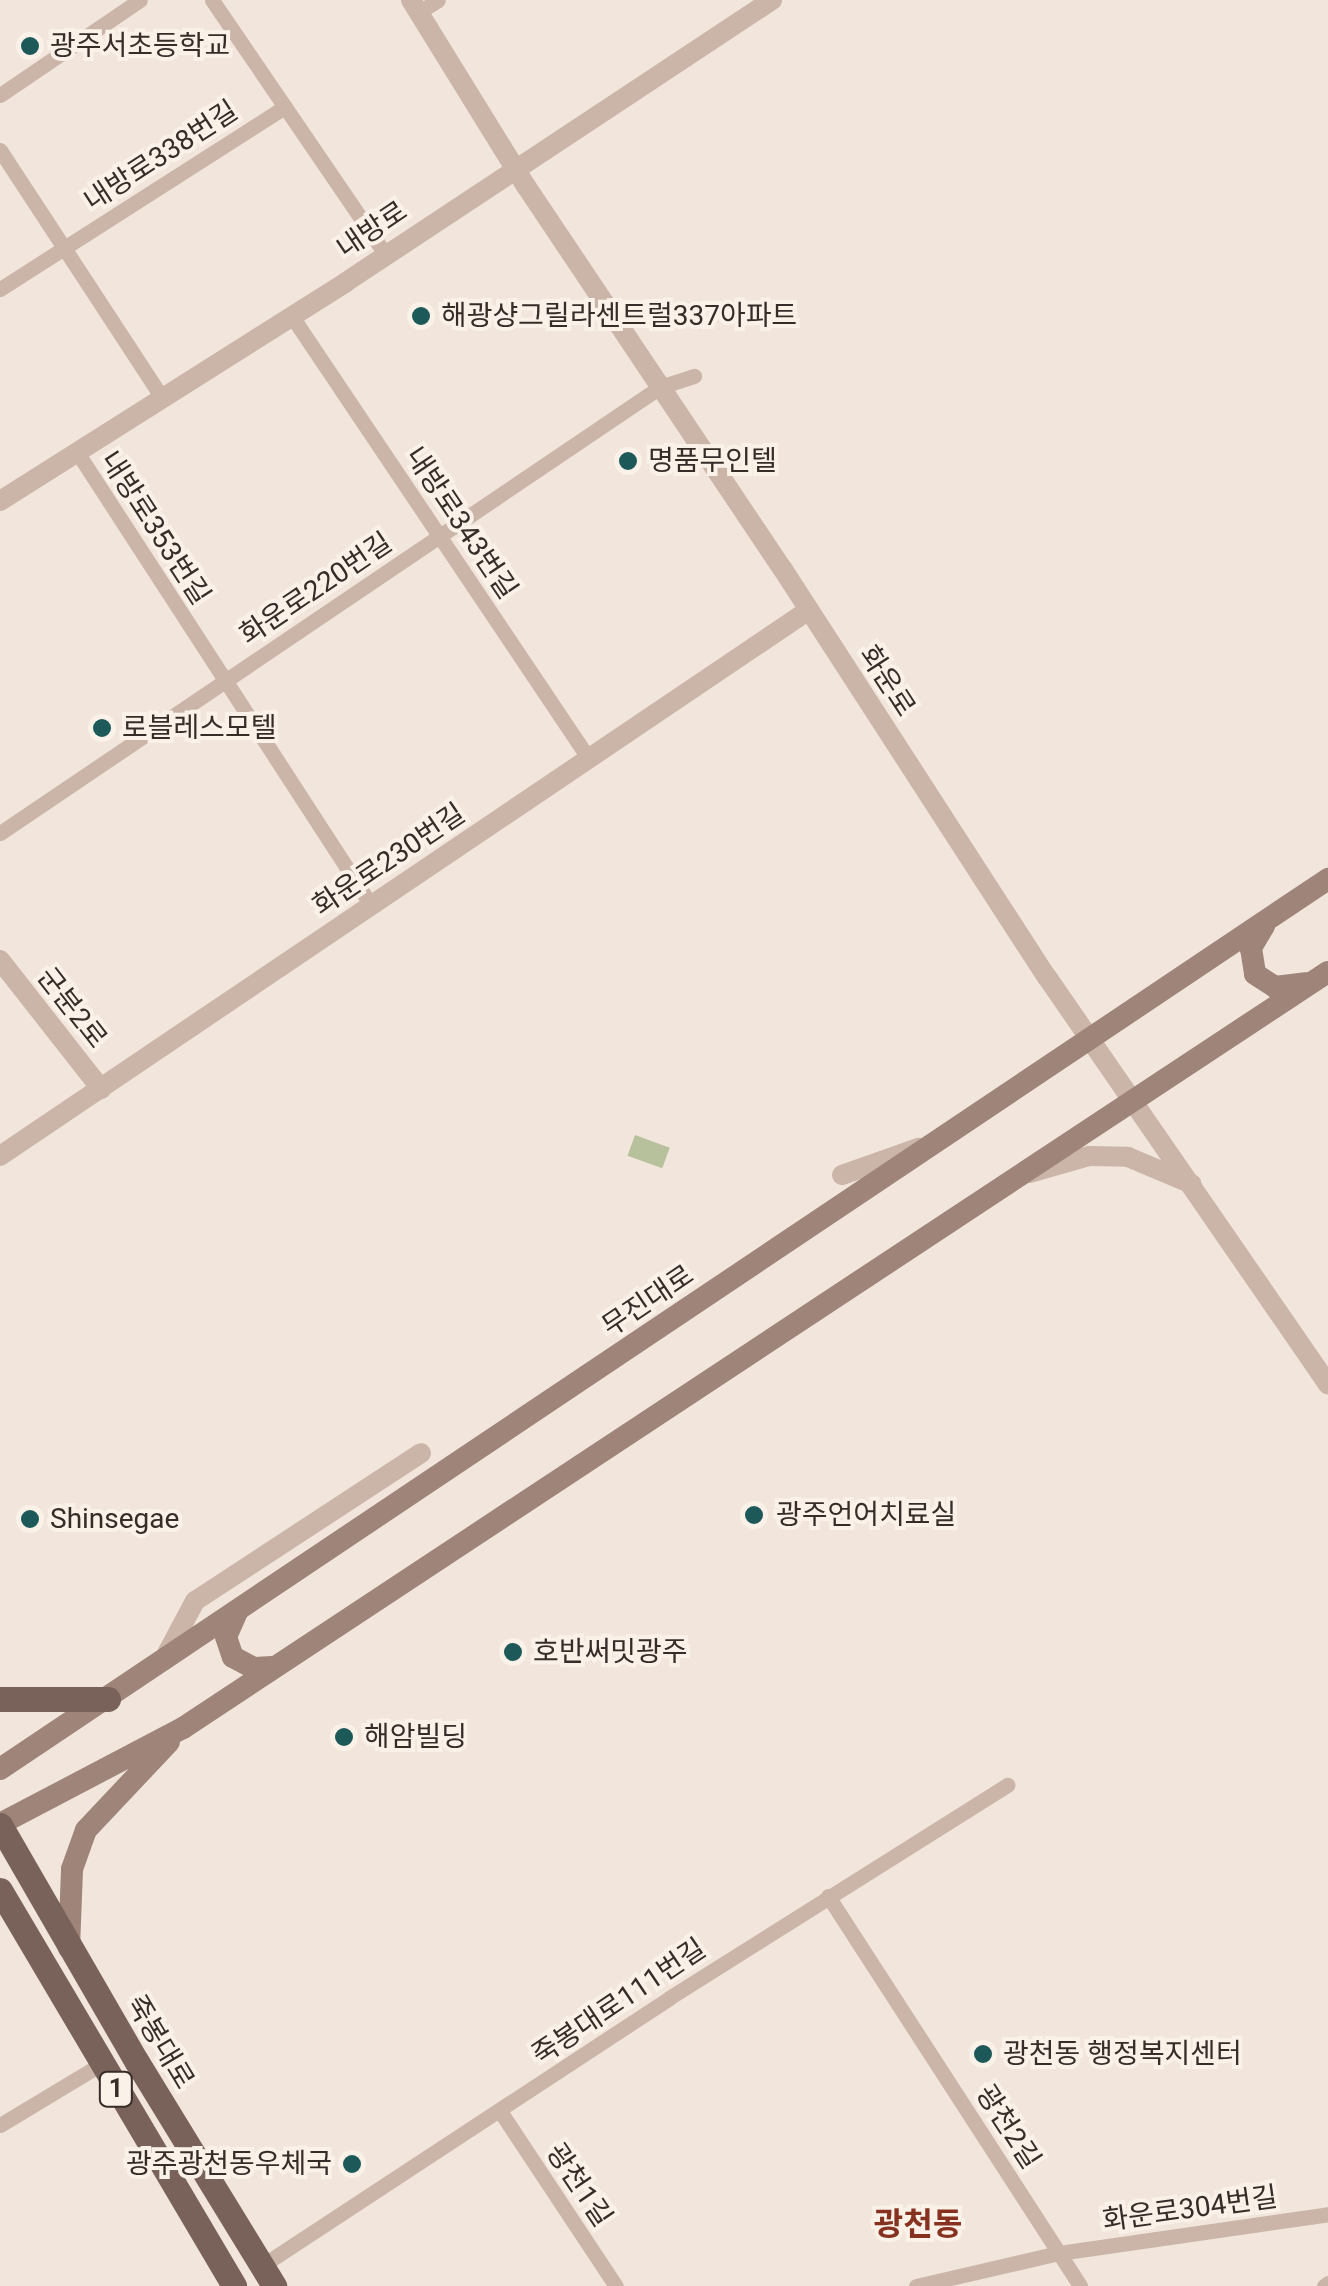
<!DOCTYPE html>
<meta charset="utf-8">
<style>
body{margin:0}
#map{position:relative;width:1328px;height:2286px;overflow:hidden;background:#f2e6dc;font-family:Roboto,"Noto Sans KR",sans-serif}
div>[style]{position:absolute}
.green>*{inset:0;background:#b7c19c;transform-origin:0 0}
.minor>*{height:15px;margin:-7.5px;padding:0 7.5px;transform-origin:7.5px;border-radius:7.5px;background:#cab5a8}
.tertiary>*{height:20px;margin:-10px;padding:0 10px;transform-origin:10px;border-radius:10px;background:#cab5a8}
.secondary>*{height:22px;margin:-11px;padding:0 11px;transform-origin:11px;border-radius:11px;background:#9e8479}
.primary>*{height:25px;margin:-12.5px;padding:0 12.5px;transform-origin:12.5px;border-radius:12.5px;background:#796259}
.dots>*{width:28px;height:28px;translate:-50% -50%;box-sizing:border-box;border:5px solid #faf1e8;border-radius:50%}
span{translate:-50% -50%;white-space:nowrap;text-align:center;line-height:1.15;-webkit-text-stroke:8px #faf1e8;paint-order:stroke}
.shield-label span{padding:2px 8px;background:#faf1e8;border:2px solid;border-radius:8px;-webkit-text-stroke-width:0}
.shield-label{font-size:25px;color:#372c28;font-weight:700}
.poi-label{font-size:28px;color:#372c28}
.left{translate:0 -50%;text-align:left}
.right{translate:-100% -50%;text-align:right}
.street-label{font-size:28px;color:#372c28}
.quarter-label{font-size:32px;color:#873220;font-weight:700}
</style>
<div id="map">
<div class="green">
<div style="left:635px;top:1135px;width:37px;height:22px;rotate:20deg"></div>
</div>
<div class="minor">
<div style="left:212px;top:0;width:307px;rotate:55.7deg"></div>
<div style="left:419px;top:12px;width:22px;rotate:-32deg"></div>
<div style="left:0;top:95px;width:169px;rotate:-34.2deg"></div>
<div style="left:0;top:150px;width:298px;rotate:56.8deg"></div>
<div style="left:0;top:289px;width:338px;rotate:-32.6deg"></div>
<div style="left:291px;top:315px;width:535px;rotate:56.13deg"></div>
<div style="left:77px;top:452px;width:540px;rotate:57.02deg"></div>
<div style="left:0;top:833px;width:797px;rotate:-34.05deg"></div>
<div style="left:660px;top:387px;width:36px;rotate:-18deg"></div>
<div style="left:828px;top:1896px;width:464px;rotate:57.1deg"></div>
<div style="left:500px;top:2111px;width:210px;rotate:56.5deg"></div>
<div style="left:0;top:2125px;width:118px;rotate:-31.1deg"></div>
<div style="left:263px;top:2265px;width:486px;rotate:-33.3deg"></div>
<div style="left:669px;top:1998px;width:400px;rotate:-32.2deg"></div>
<div style="left:916px;top:2286px;width:147px;rotate:-13deg"></div>
<div style="left:1059px;top:2253px;width:272px;rotate:-8.2deg"></div>
<div style="left:1324px;top:2286px;width:5px;rotate:-37deg"></div>
</div>
<div class="tertiary">
<div style="left:411px;top:0;width:219px;rotate:58.3deg"></div>
<div style="left:526px;top:186px;width:460px;rotate:56.2deg"></div>
<div style="left:782px;top:568px;width:487px;rotate:57.1deg"></div>
<div style="left:1047px;top:977px;width:495px;rotate:55.4deg"></div>
<div style="left:0;top:501px;width:409px;rotate:-32.3deg"></div>
<div style="left:346px;top:282px;width:511px;rotate:-33.5deg"></div>
<div style="left:0;top:960px;width:164px;rotate:51.9deg"></div>
<div style="left:0;top:1156px;width:976px;rotate:-34.02deg"></div>
<div style="left:1030px;top:1173px;width:61px;rotate:-16.1deg"></div>
<div style="left:1089px;top:1156px;width:39px;rotate:1deg"></div>
<div style="left:1128px;top:1157px;width:69px;rotate:22.9deg"></div>
<div style="left:842px;top:1175px;width:81px;rotate:-19.6deg"></div>
<div style="left:163px;top:1661px;width:68px;rotate:-61.9deg"></div>
<div style="left:195px;top:1601px;width:270px;rotate:-33.2deg"></div>
</div>
<div class="secondary">
<div style="left:1264px;top:926px;width:26px;rotate:121deg"></div>
<div style="left:1251px;top:948px;width:26px;rotate:81deg"></div>
<div style="left:1255px;top:974px;width:24px;rotate:33deg"></div>
<div style="left:1275px;top:987px;width:31px;rotate:-7deg"></div>
<div style="left:237px;top:1612px;width:27px;rotate:114deg"></div>
<div style="left:226px;top:1637px;width:21px;rotate:71deg"></div>
<div style="left:233px;top:1657px;width:24px;rotate:28deg"></div>
<div style="left:254px;top:1668px;width:18px;rotate:-3deg"></div>
<div style="left:0;top:1769px;width:1599px;rotate:-33.83deg"></div>
<div style="left:0;top:1824px;width:207px;rotate:-27.7deg"></div>
<div style="left:183px;top:1728px;width:1372px;rotate:-33.44deg"></div>
<div style="left:69px;top:1948px;width:79px;rotate:-87.8deg"></div>
<div style="left:72px;top:1869px;width:41px;rotate:-70.3deg"></div>
<div style="left:86px;top:1830px;width:121px;rotate:-46.7deg"></div>
</div>
<div class="primary">
<div style="left:0;top:1699px;width:108px"></div>
<div style="left:0;top:1825px;width:274px;rotate:60deg"></div>
<div style="left:137px;top:2062px;width:263px;rotate:58.5deg"></div>
<div style="left:0;top:1890px;width:460px;rotate:59.4deg"></div>
</div>
<div class="dots">
<div style="left:30px;top:46px;background:#1d5959"></div>
<div style="left:421px;top:316px;background:#1d5959"></div>
<div style="left:628px;top:461px;background:#1d5959"></div>
<div style="left:102px;top:728px;background:#1d5959"></div>
<div style="left:754px;top:1515px;background:#1d5959"></div>
<div style="left:30px;top:1519px;background:#1d5959"></div>
<div style="left:513px;top:1652px;background:#1d5959"></div>
<div style="left:344px;top:1737px;background:#1d5959"></div>
<div style="left:983px;top:2054px;background:#1d5959"></div>
<div style="left:352px;top:2164px;background:#1d5959"></div>
</div>
<div class="shield-label">
<span style="left:116px;top:2089px">1</span>
</div>
<div class="poi-label">
<span class="left" style="left:50px;top:46px">광주서초등학교</span>
<span class="left" style="left:441px;top:316px">해광샹그릴라센트럴337아파트</span>
<span class="left" style="left:648px;top:461px">명품무인텔</span>
<span class="left" style="left:122px;top:728px">로블레스모텔</span>
<span class="left" style="left:776px;top:1515px">광주언어치료실</span>
<span class="left" style="left:50px;top:1519px">Shinsegae</span>
<span class="left" style="left:533px;top:1652px">호반써밋광주</span>
<span class="left" style="left:364px;top:1737px">해암빌딩</span>
<span class="left" style="left:1003px;top:2054px">광천동 행정복지센터</span>
<span class="right" style="left:332px;top:2164px">광주광천동우체국</span>
</div>
<div class="street-label">
<span style="left:161px;top:156px;rotate:-33deg">내방로338번길</span>
<span style="left:372px;top:230px;rotate:-34deg">내방로</span>
<span style="left:461px;top:523px;rotate:56deg">내방로343번길</span>
<span style="left:155px;top:528px;rotate:57deg">내방로353번길</span>
<span style="left:316px;top:589px;rotate:-34deg">화운로220번길</span>
<span style="left:887px;top:681px;rotate:57deg">화운로</span>
<span style="left:389px;top:860px;rotate:-34deg">화운로230번길</span>
<span style="left:72px;top:1008px;rotate:52deg">군분2로</span>
<span style="left:648px;top:1301px;rotate:-34deg">무진대로</span>
<span style="left:619px;top:2002px;rotate:-34deg">죽봉대로111번길</span>
<span style="left:160px;top:2042px;rotate:59deg">죽봉대로</span>
<span style="left:1008px;top:2127px;rotate:57deg">광천2길</span>
<span style="left:579px;top:2185px;rotate:56deg">광천1길</span>
<span style="left:1190px;top:2209px;rotate:-8deg">화운로304번길</span>
</div>
<div class="quarter-label">
<span style="left:918px;top:2224px">광천동</span>
</div>
</div>
